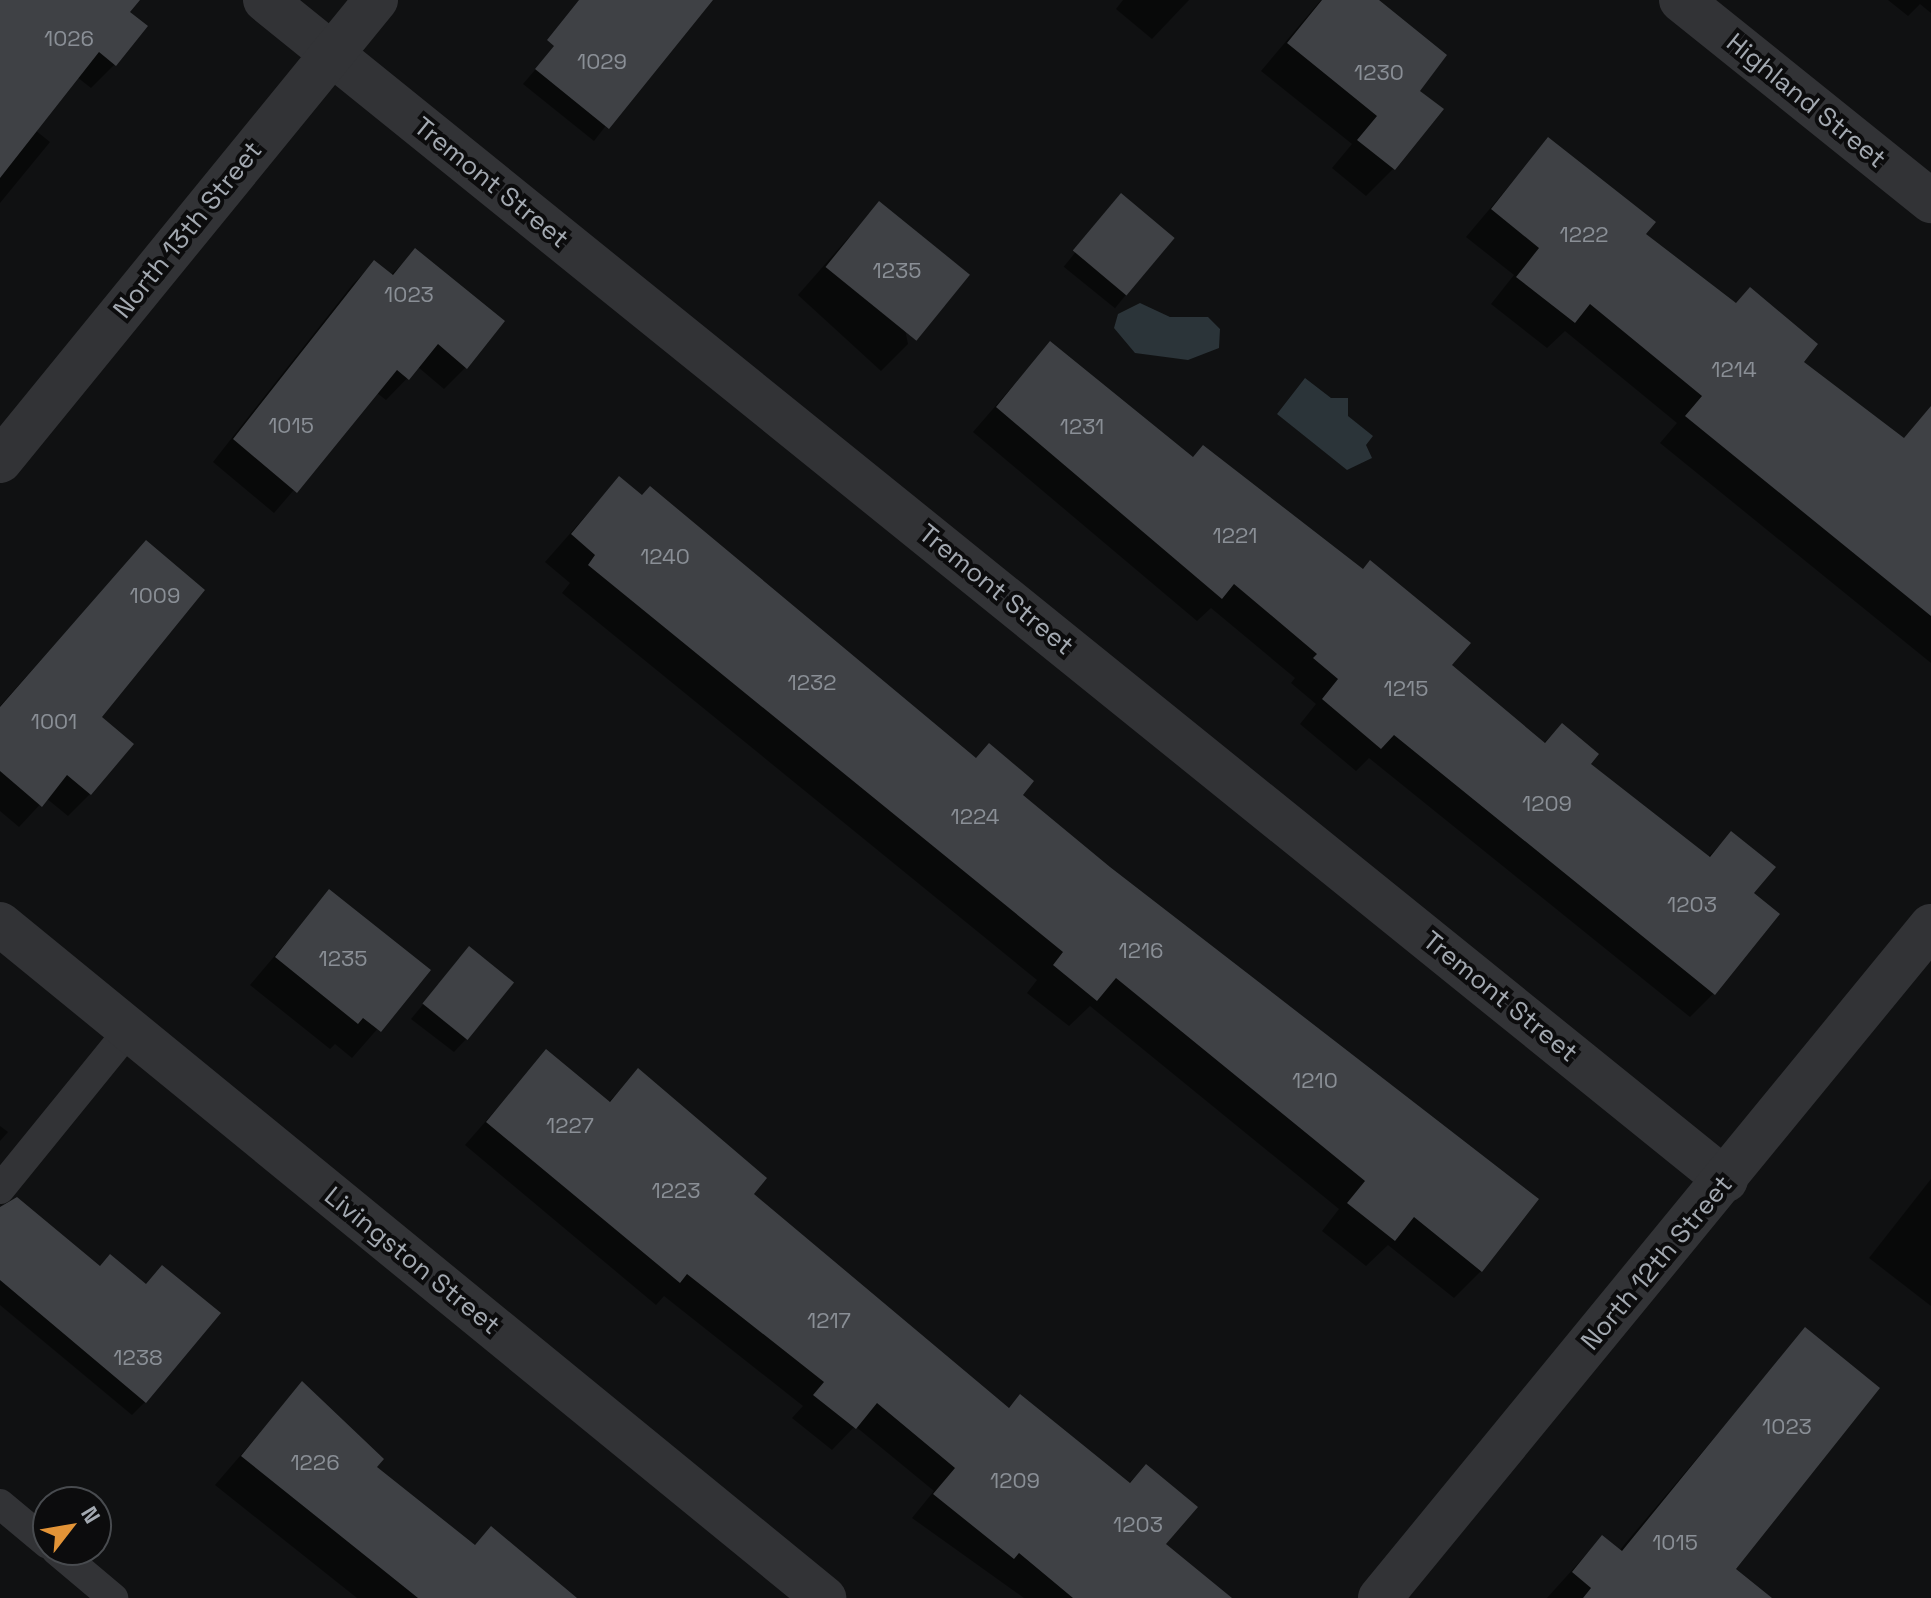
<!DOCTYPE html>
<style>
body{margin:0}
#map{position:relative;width:1931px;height:1598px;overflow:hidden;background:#101112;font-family:"Space Grotesk",sans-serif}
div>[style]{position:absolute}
.water>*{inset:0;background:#2b3439}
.shadow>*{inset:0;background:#0007;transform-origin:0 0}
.building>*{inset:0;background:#3f4145;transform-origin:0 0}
.service>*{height:30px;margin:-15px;padding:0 15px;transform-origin:15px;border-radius:15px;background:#323336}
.minor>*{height:44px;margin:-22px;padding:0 22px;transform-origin:22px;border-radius:22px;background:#323336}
span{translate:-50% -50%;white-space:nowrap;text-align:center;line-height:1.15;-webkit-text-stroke:8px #0c0c0d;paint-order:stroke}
.number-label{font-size:22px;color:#8a8f96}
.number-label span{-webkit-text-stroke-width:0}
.street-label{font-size:26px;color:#a3a9b1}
.north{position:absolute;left:32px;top:1486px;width:80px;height:80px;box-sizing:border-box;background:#0c0c0d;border:2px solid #484b4f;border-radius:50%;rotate:59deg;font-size:22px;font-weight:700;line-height:32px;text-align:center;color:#a3a9b1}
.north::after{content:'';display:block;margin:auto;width:28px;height:36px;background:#e39437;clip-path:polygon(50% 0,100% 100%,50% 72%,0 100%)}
</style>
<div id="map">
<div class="water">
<div style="clip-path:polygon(1140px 303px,1170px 317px,1208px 317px,1220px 329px,1219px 348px,1188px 360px,1135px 353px,1114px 328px,1118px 314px)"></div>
<div style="clip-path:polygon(1305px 378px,1331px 398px,1348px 398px,1348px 416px,1373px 436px,1366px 445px,1372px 458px,1347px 470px,1277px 414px)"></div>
</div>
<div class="shadow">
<div style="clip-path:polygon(0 0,112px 0,115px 64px,91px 88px,77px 77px,35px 130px,50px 142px,0 203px)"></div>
<div style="clip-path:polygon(595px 0,703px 0,594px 141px,523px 84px)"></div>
<div style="clip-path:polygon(1123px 0,1189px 0,1152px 39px,1116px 9px)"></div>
<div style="clip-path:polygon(1321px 0,1376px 0,1417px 91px,1393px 169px,1366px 196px,1332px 168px,1352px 144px,1261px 71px)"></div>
<div style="clip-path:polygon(1888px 0,1931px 0,1931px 13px,1920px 4px,1908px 16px)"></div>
<div style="clip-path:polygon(1548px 140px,1644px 235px,1801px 363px,1903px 440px,1931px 446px,1931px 663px,1660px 443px,1677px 423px,1565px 331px,1547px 348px,1491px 304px,1514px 275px,1466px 237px)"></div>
<div style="left:1121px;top:196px;width:66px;height:91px;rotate:39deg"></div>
<div style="clip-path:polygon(879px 203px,908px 344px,881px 371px,798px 295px)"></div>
<div style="clip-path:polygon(415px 251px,466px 367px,444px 389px,418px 367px,386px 400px,377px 393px,274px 513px,213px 462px,353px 284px,374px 263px,390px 276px)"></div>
<div style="clip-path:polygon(1050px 343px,1543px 744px,1562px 725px,1588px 765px,1707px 858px,1731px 834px,1752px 893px,1714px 993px,1690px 1017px,1369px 758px,1356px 771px,1300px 724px,1316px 704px,1291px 683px,1295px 678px,1211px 608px,1197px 621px,973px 432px)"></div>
<div style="clip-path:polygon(619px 478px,1108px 869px,1481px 1271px,1454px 1298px,1388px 1245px,1366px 1266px,1322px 1231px,1339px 1209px,1090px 1006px,1069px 1026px,1027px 993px,1037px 980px,562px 593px,570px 583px,545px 562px)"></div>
<div style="clip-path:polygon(146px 542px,99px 717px,90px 794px,68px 816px,46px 798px,19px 827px,0 811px,0 706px)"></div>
<div style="clip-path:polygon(329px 892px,428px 971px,352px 1058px,335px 1044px,330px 1049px,250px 985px)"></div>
<div style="clip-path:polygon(469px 949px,467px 1038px,454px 1052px,411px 1019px)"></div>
<div style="clip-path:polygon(547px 1051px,608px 1103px,638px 1071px,751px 1195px,1007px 1409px,1020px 1397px,1128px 1484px,1146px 1466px,1164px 1544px,1212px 1598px,1024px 1598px,912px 1518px,934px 1491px,855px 1426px,832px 1450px,792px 1418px,803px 1406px,664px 1296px,656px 1305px,465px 1145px)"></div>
<div style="clip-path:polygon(0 1126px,8px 1132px,0 1141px)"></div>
<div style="clip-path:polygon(1931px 1179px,1931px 1306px,1869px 1258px)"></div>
<div style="clip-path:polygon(35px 1239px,145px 1402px,132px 1415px,0 1305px,0 1281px)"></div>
<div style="clip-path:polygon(1805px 1330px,1734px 1569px,1767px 1598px,1547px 1598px,1602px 1537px,1619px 1551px)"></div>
<div style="clip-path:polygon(302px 1384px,374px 1467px,474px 1546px,491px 1529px,568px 1598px,357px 1598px,215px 1485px)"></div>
</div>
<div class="building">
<div style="clip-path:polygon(0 0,140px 0,130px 12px,148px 26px,116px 66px,99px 52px,0 178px)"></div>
<div style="clip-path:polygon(579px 0,713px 0,609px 129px,535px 69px,554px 46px,547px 40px)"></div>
<div style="clip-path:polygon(1322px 0,1379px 0,1447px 55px,1420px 91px,1444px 109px,1395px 170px,1357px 140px,1377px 116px,1287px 43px)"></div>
<div style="clip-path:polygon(1548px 137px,1656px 222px,1646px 234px,1736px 303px,1750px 287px,1818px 344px,1804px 362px,1904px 438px,1931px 406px,1931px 616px,1685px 416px,1702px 396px,1590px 304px,1575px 323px,1516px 277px,1539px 248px,1491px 209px)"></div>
<div style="left:1121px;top:193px;width:70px;height:75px;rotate:40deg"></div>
<div style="left:879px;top:201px;width:117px;height:85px;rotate:39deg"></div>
<div style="clip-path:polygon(415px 248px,505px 321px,467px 369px,438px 344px,409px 380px,397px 370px,297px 493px,233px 439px,374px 260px,393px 275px)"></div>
<div style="clip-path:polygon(1050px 341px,1193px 457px,1203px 445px,1363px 569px,1370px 560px,1471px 643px,1452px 665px,1545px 743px,1562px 723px,1599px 754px,1591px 764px,1710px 857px,1731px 831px,1776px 867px,1754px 893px,1780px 914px,1715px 995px,1394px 735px,1381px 749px,1322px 699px,1338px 679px,1313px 658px,1317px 654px,1234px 584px,1222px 599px,996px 407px)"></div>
<div style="clip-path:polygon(619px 476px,642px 495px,650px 486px,976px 758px,989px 743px,1034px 781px,1023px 795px,1110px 867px,1539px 1199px,1482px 1272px,1414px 1217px,1395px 1241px,1347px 1203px,1365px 1181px,1116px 978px,1097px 1001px,1053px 965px,1063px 952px,588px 565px,595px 555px,571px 534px)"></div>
<div style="clip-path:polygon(146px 540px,205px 590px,102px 717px,134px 744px,91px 795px,67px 775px,42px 807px,0 771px,0 707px)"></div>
<div style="clip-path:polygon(329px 889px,431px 970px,381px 1032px,363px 1018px,358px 1024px,275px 957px)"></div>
<div style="left:469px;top:946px;width:58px;height:74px;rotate:39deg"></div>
<div style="clip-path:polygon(546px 1049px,610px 1102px,638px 1068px,767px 1178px,754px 1194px,1009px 1408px,1020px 1394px,1130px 1483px,1146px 1464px,1198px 1507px,1166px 1544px,1232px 1598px,1073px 1598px,1019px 1553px,1014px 1559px,933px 1494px,955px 1468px,877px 1403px,856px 1429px,813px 1395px,824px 1382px,687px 1274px,680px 1283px,486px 1122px)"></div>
<div style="clip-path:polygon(17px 1197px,100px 1266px,110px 1254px,146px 1284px,162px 1265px,221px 1313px,146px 1403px,0 1280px,0 1207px)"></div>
<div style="clip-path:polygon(1805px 1327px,1880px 1388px,1736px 1569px,1772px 1598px,1583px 1598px,1591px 1588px,1572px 1572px,1602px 1535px,1622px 1551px)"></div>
<div style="clip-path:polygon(302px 1381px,384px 1459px,377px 1467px,475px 1545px,491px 1526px,577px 1598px,418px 1598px,241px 1456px)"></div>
</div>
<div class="service">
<div style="left:0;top:1189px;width:205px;rotate:-50.9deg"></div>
<div style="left:0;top:1504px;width:62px;rotate:39.8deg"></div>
<div style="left:56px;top:1550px;width:75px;rotate:40.1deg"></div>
</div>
<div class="minor">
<div style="left:265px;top:0;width:1878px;rotate:38.93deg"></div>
<div style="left:1681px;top:0;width:321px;rotate:38.8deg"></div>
<div style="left:0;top:461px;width:595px;rotate:-50.8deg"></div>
<div style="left:0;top:924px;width:1065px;rotate:39.28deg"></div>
<div style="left:1380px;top:1598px;width:869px;rotate:-50.65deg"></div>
</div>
<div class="number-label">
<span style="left:69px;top:39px">1026</span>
<span style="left:602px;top:62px">1029</span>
<span style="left:1379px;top:73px">1230</span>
<span style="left:1584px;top:235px">1222</span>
<span style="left:897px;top:271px">1235</span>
<span style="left:409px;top:295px">1023</span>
<span style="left:1734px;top:370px">1214</span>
<span style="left:291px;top:426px">1015</span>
<span style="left:1082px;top:427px">1231</span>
<span style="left:1235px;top:536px">1221</span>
<span style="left:665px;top:557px">1240</span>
<span style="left:155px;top:596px">1009</span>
<span style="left:812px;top:683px">1232</span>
<span style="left:1406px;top:689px">1215</span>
<span style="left:54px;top:722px">1001</span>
<span style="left:1547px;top:804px">1209</span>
<span style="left:975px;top:817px">1224</span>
<span style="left:1692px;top:905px">1203</span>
<span style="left:1141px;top:951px">1216</span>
<span style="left:343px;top:959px">1235</span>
<span style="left:1315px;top:1081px">1210</span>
<span style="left:570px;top:1126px">1227</span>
<span style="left:676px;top:1191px">1223</span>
<span style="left:829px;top:1321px">1217</span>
<span style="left:138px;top:1358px">1238</span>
<span style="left:1787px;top:1427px">1023</span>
<span style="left:315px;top:1463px">1226</span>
<span style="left:1015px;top:1481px">1209</span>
<span style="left:1138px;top:1525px">1203</span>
<span style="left:1675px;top:1543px">1015</span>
</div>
<div class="street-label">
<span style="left:1806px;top:101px;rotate:39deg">Highland Street</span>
<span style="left:491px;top:183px;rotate:39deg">Tremont Street</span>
<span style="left:188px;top:230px;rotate:-51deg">North 13th Street</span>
<span style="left:996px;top:590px;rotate:39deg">Tremont Street</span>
<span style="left:1500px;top:997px;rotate:39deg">Tremont Street</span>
<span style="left:412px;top:1261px;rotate:39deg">Livingston Street</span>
<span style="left:1657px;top:1263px;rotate:-50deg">North 12th Street</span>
</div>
<div class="north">N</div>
</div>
